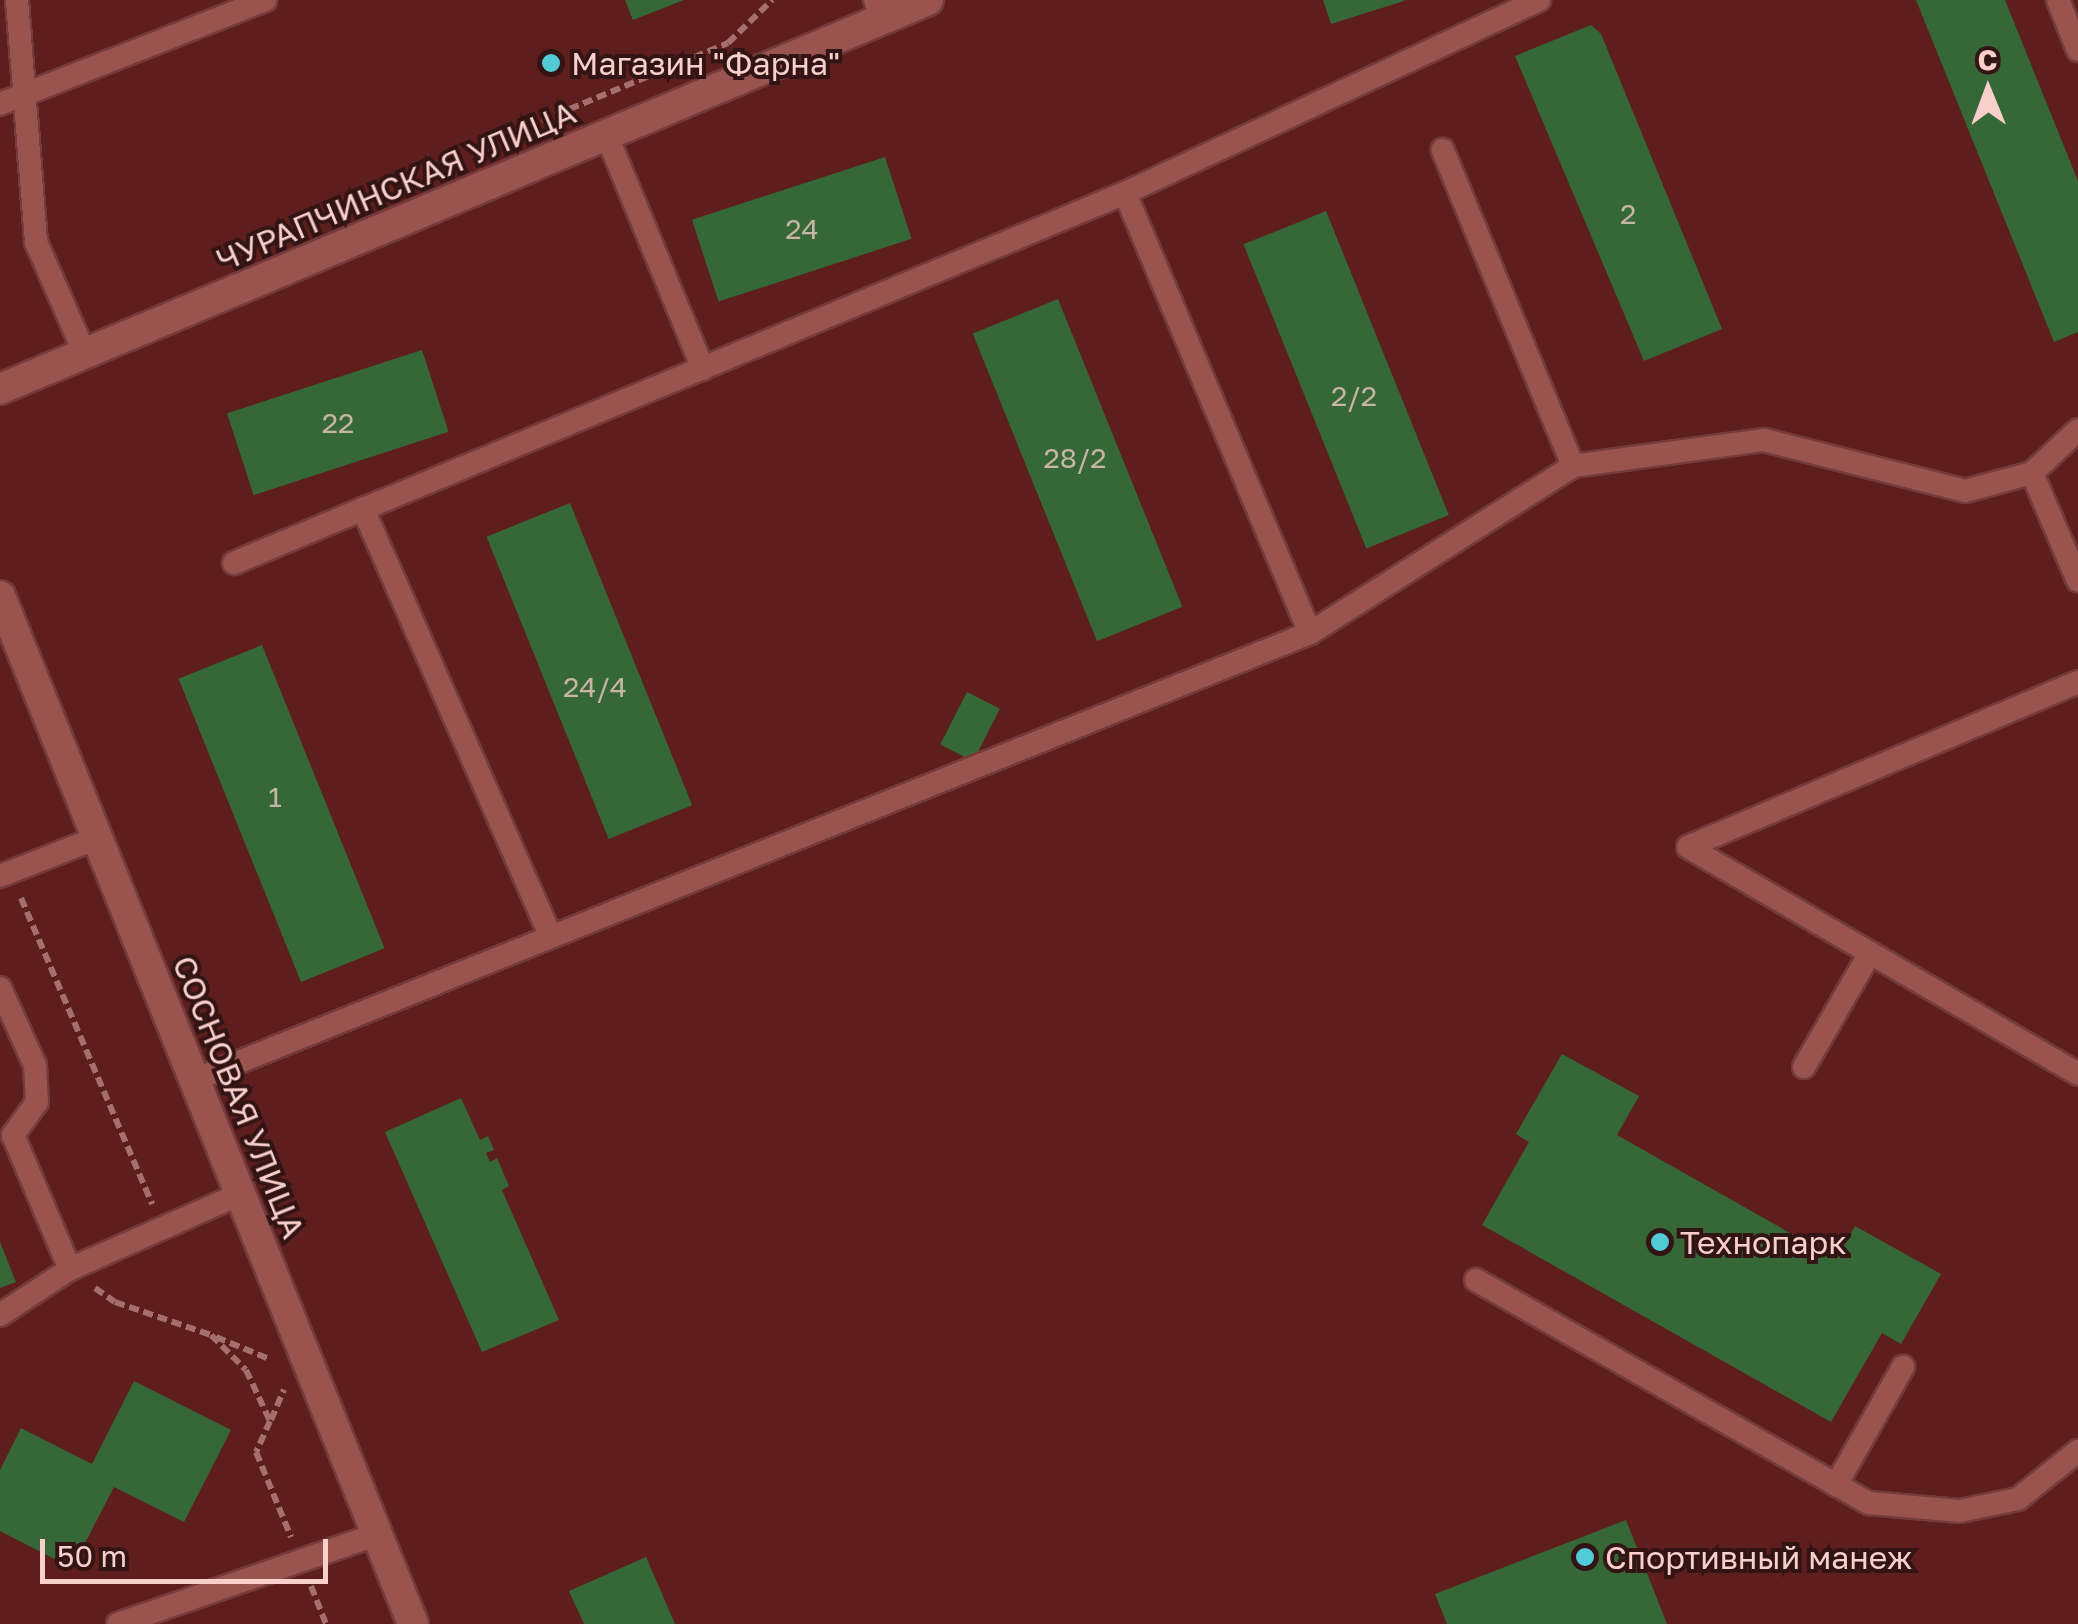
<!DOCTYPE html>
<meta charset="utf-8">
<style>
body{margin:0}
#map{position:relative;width:2078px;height:1624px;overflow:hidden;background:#5e1e1d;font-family:"Golos Text",sans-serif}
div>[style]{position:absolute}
.building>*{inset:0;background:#366837;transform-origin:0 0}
.path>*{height:6px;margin-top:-3px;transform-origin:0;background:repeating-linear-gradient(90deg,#a46f6d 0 10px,transparent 0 15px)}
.roads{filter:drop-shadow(2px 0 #743b3c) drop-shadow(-2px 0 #743b3c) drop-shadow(0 2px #743b3c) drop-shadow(0 -2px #743b3c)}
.service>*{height:22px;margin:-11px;padding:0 11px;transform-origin:11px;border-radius:11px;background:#9a5450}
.minor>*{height:30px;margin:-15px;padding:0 15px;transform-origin:15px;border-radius:15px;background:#9a5450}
.dots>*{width:28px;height:28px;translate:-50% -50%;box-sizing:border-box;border:5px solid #311413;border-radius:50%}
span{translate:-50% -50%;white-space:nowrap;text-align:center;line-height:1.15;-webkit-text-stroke:8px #311413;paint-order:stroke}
.number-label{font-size:28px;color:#c8b5a6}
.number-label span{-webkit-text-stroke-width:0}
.poi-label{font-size:32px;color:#f8cfcb}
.left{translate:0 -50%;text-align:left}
.street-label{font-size:32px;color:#f8cfcb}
.north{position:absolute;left:1938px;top:40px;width:100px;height:100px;-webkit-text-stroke:8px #311413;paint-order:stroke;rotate:359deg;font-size:28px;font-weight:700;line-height:40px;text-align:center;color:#f8cfcb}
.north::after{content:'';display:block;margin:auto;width:35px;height:45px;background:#f8cfcb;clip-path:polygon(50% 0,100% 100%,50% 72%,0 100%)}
.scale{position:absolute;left:40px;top:1539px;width:288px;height:45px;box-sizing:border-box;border:5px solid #f8cfcb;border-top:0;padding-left:12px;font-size:30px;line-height:35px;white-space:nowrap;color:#f8cfcb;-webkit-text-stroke:8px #311413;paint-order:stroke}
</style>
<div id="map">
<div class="building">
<div style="clip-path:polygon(625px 0,684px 0,633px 20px)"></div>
<div style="clip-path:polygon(1323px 0,1404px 0,1404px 1px,1331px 24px)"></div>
<div style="clip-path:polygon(1916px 0,2005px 0,2078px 181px,2078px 332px,2054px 342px)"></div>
<div style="clip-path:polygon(1591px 25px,1601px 34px,1722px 329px,1644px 361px,1515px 56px)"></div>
<div style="left:885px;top:157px;width:86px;height:203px;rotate:72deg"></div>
<div style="left:1326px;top:211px;width:328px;height:89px;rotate:68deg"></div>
<div style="left:1058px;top:299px;width:332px;height:92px;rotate:68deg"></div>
<div style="left:422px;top:350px;width:86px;height:205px;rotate:72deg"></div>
<div style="left:570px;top:503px;width:326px;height:90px;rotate:68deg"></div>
<div style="left:262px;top:645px;width:327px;height:90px;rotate:68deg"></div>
<div style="left:967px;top:692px;width:37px;height:59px;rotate:27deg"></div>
<div style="clip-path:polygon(1562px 1054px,1639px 1096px,1617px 1135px,1836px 1259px,1855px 1226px,1941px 1274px,1901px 1344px,1882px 1333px,1831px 1422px,1482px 1225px,1529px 1142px,1516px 1134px)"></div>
<div style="clip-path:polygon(461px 1098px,480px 1140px,488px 1136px,494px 1150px,486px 1153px,490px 1162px,497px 1158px,509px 1186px,502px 1190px,559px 1320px,482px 1352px,385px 1132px)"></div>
<div style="clip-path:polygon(0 1242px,16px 1282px,0 1288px)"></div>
<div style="clip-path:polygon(134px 1381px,231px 1430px,184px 1522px,114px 1487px,72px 1568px,0 1531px,0 1470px,21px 1428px,92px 1464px)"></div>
<div style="clip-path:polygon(1626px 1520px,1667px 1624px,1447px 1624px,1435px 1594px)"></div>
<div style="clip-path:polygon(646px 1557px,675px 1624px,584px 1624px,569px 1591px)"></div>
</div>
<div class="path">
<div style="left:500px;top:138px;width:247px;rotate:-22.6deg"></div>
<div style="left:728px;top:43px;width:62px;rotate:-44.3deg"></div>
<div style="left:21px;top:898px;width:333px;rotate:66.8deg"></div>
<div style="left:95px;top:1288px;width:24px;rotate:35deg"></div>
<div style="left:115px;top:1302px;width:102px;rotate:19deg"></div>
<div style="left:211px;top:1335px;width:49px;rotate:45deg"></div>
<div style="left:246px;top:1370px;width:56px;rotate:64.8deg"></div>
<div style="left:270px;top:1421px;width:34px;rotate:114deg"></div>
<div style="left:256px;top:1452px;width:92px;rotate:67.6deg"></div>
<div style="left:216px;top:1337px;width:57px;rotate:22.5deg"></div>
<div style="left:271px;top:1420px;width:33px;rotate:-67deg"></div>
<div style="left:311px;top:1586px;width:41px;rotate:68.5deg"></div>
</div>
<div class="roads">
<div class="service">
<div style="left:17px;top:0;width:243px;rotate:85.5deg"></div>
<div style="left:36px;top:242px;width:122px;rotate:66.4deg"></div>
<div style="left:875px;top:0;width:21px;rotate:67deg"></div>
<div style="left:2058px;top:0;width:54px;rotate:68.2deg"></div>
<div style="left:0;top:104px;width:285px;rotate:-21.4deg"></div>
<div style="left:607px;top:136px;width:252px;rotate:67.6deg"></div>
<div style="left:1125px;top:193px;width:477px;rotate:67.2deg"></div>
<div style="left:2078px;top:430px;width:63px;rotate:136.9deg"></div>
<div style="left:2032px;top:473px;width:117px;rotate:66.9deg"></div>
<div style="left:1573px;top:466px;width:193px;rotate:-7.8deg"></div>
<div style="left:1764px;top:440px;width:207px;rotate:14.2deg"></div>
<div style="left:1965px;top:491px;width:69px;rotate:-15deg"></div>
<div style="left:363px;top:509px;width:825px;rotate:-22.52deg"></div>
<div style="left:1125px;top:193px;width:457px;rotate:-25deg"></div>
<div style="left:234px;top:563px;width:140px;rotate:-22.7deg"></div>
<div style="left:363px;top:509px;width:467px;rotate:66.3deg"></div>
<div style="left:2078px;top:682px;width:423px;rotate:157.1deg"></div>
<div style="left:1688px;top:847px;width:451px;rotate:30.2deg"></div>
<div style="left:0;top:876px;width:104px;rotate:-21.4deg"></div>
<div style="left:0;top:988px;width:85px;rotate:65.6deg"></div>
<div style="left:35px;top:1065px;width:37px;rotate:87deg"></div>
<div style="left:37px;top:1102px;width:41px;rotate:126deg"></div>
<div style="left:13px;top:1135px;width:146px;rotate:67deg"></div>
<div style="left:1804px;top:1067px;width:132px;rotate:-59.9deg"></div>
<div style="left:194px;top:1080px;width:1202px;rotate:-21.83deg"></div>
<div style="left:1310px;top:633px;width:312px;rotate:-32.4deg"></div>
<div style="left:1573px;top:466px;width:342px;rotate:-112.4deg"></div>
<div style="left:1476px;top:1280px;width:452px;rotate:29.6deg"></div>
<div style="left:1869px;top:1503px;width:91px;rotate:5deg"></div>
<div style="left:1960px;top:1511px;width:59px;rotate:-11.7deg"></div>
<div style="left:2018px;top:1499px;width:77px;rotate:-38.7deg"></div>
<div style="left:0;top:1315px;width:84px;rotate:-33.3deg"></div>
<div style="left:70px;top:1269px;width:186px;rotate:-23.8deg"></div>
<div style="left:1836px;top:1485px;width:136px;rotate:-60.4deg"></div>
<div style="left:118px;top:1624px;width:275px;rotate:-19.1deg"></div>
</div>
<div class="minor">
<div style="left:0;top:389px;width:1006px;rotate:-22.74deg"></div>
<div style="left:0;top:596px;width:1108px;rotate:68.11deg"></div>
</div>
</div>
<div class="dots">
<div style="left:551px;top:63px;background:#52cbd7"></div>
<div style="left:1660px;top:1242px;background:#52cbd7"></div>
<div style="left:1585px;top:1557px;background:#52cbd7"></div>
</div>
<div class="number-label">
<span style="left:1628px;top:214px">2</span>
<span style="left:802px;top:229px">24</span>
<span style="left:1354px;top:396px">2/2</span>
<span style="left:338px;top:423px">22</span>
<span style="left:1075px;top:458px">28/2</span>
<span style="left:595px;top:687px">24/4</span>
<span style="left:275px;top:797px">1</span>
</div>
<div class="poi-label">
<span class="left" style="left:571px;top:63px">Магазин "Фарна"</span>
<span class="left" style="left:1680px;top:1242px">Технопарк</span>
<span class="left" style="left:1605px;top:1557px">Спортивный манеж</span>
</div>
<div class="street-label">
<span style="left:396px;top:186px;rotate:-23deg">ЧУРАПЧИНСКАЯ УЛИЦА</span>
<span style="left:239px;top:1097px;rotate:68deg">СОСНОВАЯ УЛИЦА</span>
</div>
<div class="north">С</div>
<div class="scale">50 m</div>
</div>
